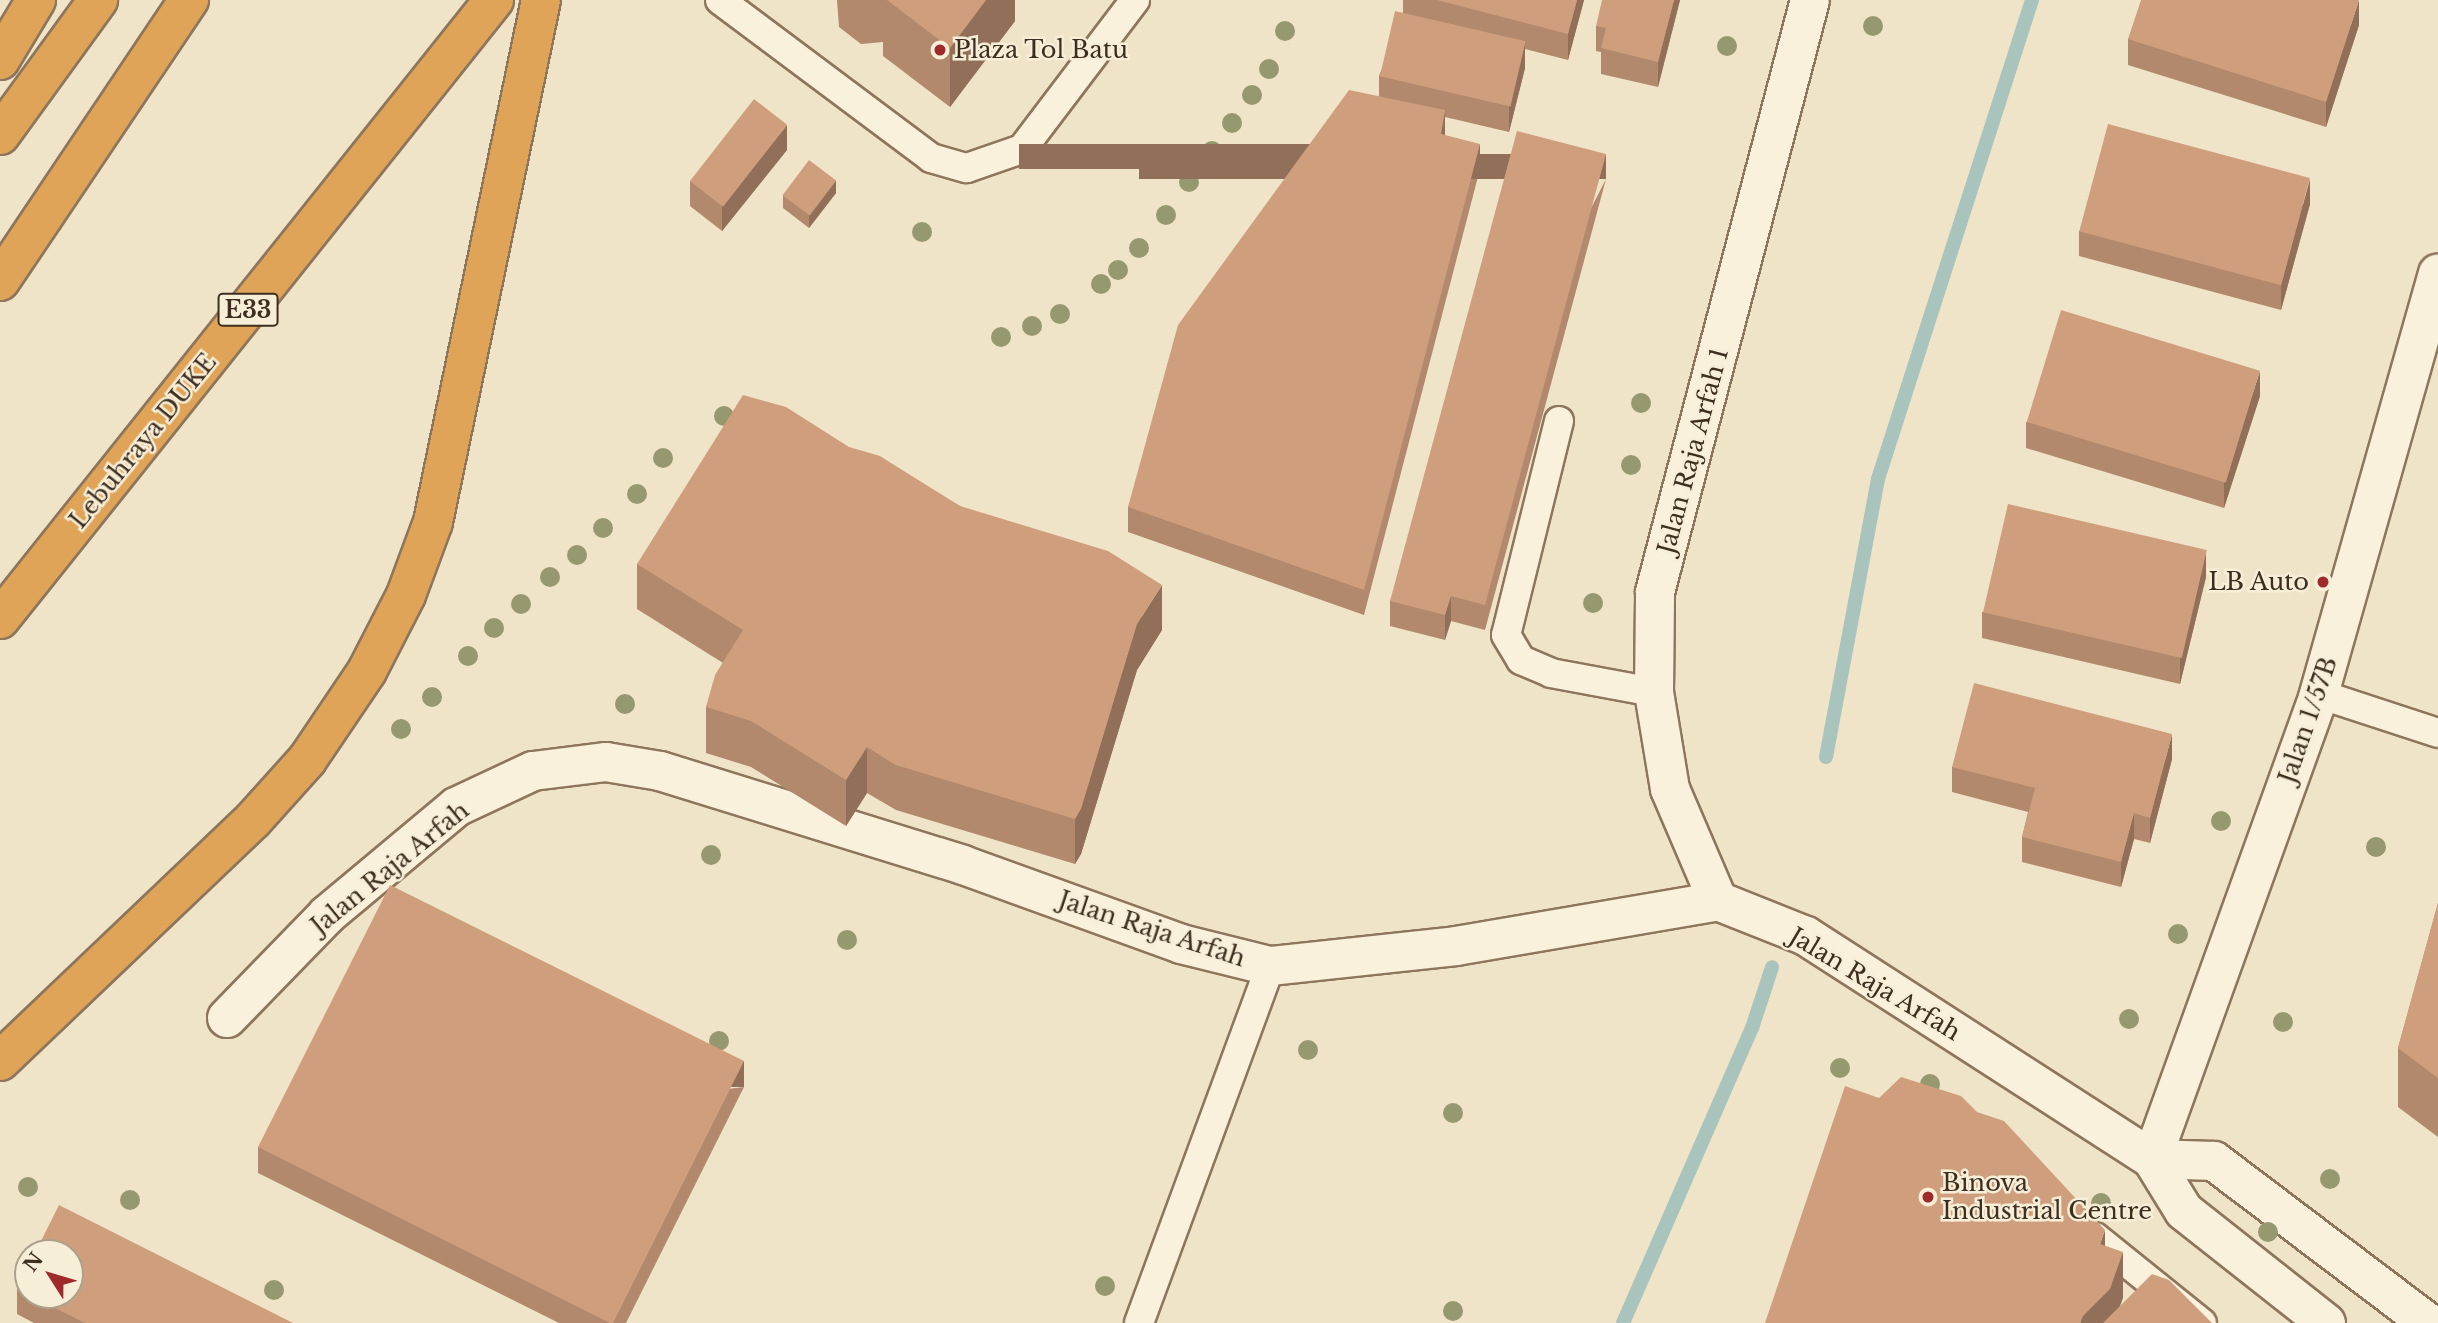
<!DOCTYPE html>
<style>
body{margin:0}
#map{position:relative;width:2438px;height:1323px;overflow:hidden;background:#f0e4c8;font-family:"Libre Baskerville",serif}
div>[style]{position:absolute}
.stream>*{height:14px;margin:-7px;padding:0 7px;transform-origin:7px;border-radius:7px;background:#a9c4bc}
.roads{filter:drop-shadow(2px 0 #8d765c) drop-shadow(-2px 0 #8d765c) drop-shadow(0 2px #8d765c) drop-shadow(0 -2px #8d765c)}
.lane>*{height:28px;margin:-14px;padding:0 14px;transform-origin:14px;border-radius:14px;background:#faf1dc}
.street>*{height:38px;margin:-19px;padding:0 19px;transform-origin:19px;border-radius:19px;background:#faf1dc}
.highway>*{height:38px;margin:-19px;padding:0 19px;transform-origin:19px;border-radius:19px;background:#e0a458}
.trees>*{width:20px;height:20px;margin:-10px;border-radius:50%;background:#96986f}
.wall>*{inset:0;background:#b2896c}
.shaded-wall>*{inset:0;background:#916f58;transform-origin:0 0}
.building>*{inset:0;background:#cf9f7d;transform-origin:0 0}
.dots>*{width:19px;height:19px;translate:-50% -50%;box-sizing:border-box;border:4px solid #f7eed8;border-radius:50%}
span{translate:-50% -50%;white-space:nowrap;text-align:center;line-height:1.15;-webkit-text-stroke:5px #f7eed8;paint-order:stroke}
.shield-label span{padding:2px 5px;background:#f7eed8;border:2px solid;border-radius:5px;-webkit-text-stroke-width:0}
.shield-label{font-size:23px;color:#3d2e20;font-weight:700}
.poi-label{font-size:24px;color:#3d2e20}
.left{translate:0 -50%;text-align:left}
.right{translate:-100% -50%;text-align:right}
.street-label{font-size:24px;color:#3d2e20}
.north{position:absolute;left:14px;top:1239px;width:70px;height:70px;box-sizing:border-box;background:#f7eed8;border:2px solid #ada18e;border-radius:50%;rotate:307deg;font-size:19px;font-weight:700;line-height:28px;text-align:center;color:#3d2e20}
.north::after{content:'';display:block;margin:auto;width:24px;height:32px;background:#9e2a2b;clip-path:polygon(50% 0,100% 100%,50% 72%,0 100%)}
</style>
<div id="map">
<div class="stream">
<div style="left:1826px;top:757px;width:283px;rotate:-79.4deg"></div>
<div style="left:1878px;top:479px;width:503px;rotate:-72.18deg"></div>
<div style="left:1623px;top:1323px;width:322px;rotate:-66.4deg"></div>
<div style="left:1752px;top:1028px;width:64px;rotate:-71.8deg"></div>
</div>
<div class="roads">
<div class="lane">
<div style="left:720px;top:0;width:264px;rotate:36.8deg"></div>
<div style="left:931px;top:158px;width:37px;rotate:16deg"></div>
<div style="left:967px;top:168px;width:58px;rotate:-19.1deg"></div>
<div style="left:1022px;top:149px;width:187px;rotate:-52.8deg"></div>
<div style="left:1559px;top:421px;width:220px;rotate:103.9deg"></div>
<div style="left:1506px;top:635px;width:29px;rotate:59deg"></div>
<div style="left:1521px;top:660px;width:33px;rotate:23deg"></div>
<div style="left:1551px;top:673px;width:105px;rotate:10.5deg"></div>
<div style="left:2319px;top:694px;width:125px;rotate:18.1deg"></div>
<div style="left:2095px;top:1237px;width:137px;rotate:38.8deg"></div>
<div style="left:1139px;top:1323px;width:380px;rotate:-69.8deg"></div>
</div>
<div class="street">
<div style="left:1718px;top:901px;width:122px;rotate:-113.2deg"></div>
<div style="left:1670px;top:789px;width:98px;rotate:-99.4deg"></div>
<div style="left:1654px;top:692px;width:100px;rotate:-89.4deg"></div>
<div style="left:1655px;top:592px;width:612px;rotate:-75.33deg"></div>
<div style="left:227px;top:1018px;width:144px;rotate:-45.8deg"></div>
<div style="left:327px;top:915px;width:168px;rotate:-39.9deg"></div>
<div style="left:456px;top:807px;width:85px;rotate:-25.1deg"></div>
<div style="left:533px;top:771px;width:74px;rotate:-7deg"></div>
<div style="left:606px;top:762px;width:55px;rotate:9.5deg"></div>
<div style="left:660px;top:771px;width:317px;rotate:17.2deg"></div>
<div style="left:963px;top:865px;width:232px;rotate:19.9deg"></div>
<div style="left:1181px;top:944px;width:92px;rotate:13.9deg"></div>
<div style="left:1270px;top:966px;width:187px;rotate:-6.1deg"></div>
<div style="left:1456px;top:946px;width:266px;rotate:-9.7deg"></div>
<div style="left:1718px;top:901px;width:95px;rotate:21.7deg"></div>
<div style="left:1806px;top:936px;width:412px;rotate:32.8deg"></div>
<div style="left:2152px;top:1159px;width:61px;rotate:58.4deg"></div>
<div style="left:2184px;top:1211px;width:181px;rotate:38.3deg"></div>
<div style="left:2152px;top:1159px;width:494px;rotate:-70.2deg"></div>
<div style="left:2319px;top:694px;width:437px;rotate:-74.2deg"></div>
<div style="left:2152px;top:1159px;width:62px;rotate:1.8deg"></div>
<div style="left:2214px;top:1161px;width:268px;rotate:37.1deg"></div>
</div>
<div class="highway">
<div style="left:0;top:60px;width:70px;rotate:-59deg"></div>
<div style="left:0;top:135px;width:167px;rotate:-54deg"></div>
<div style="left:0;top:281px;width:339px;rotate:-56.1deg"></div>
<div style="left:0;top:619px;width:792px;rotate:-51.41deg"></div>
<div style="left:0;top:1061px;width:349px;rotate:-43.6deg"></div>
<div style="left:253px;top:820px;width:81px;rotate:-48deg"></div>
<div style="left:307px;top:760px;width:107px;rotate:-56deg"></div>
<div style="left:367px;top:671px;width:85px;rotate:-62.8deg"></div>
<div style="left:406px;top:595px;width:78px;rotate:-69.7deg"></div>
<div style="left:433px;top:522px;width:533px;rotate:-78.31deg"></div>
</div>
</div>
<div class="trees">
<div style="left:1873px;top:26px"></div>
<div style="left:1285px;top:31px"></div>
<div style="left:1727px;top:46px"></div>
<div style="left:1269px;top:69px"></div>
<div style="left:1252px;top:95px"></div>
<div style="left:1232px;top:123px"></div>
<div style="left:1212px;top:151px"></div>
<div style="left:1189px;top:182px"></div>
<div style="left:1166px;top:215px"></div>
<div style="left:922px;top:232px"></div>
<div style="left:1139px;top:248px"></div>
<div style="left:1118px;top:270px"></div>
<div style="left:1101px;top:284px"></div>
<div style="left:1060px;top:314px"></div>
<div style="left:1032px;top:326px"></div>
<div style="left:1001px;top:337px"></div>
<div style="left:1641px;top:403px"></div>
<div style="left:724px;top:416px"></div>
<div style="left:663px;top:458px"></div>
<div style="left:1631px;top:465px"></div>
<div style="left:637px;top:494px"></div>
<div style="left:603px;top:528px"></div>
<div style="left:577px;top:555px"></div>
<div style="left:550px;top:577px"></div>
<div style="left:1593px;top:603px"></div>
<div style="left:521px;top:604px"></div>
<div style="left:494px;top:628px"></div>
<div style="left:468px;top:656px"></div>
<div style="left:432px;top:697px"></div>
<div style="left:625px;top:704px"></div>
<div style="left:401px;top:729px"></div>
<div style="left:2221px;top:821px"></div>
<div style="left:2376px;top:847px"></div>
<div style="left:711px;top:855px"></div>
<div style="left:2178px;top:934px"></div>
<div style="left:847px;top:940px"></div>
<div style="left:2129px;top:1019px"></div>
<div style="left:2283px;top:1022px"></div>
<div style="left:719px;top:1041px"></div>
<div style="left:1308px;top:1050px"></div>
<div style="left:1840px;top:1068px"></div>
<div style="left:1930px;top:1084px"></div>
<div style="left:1453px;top:1113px"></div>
<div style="left:2330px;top:1179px"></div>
<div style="left:28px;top:1187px"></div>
<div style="left:130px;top:1200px"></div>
<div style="left:2101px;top:1203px"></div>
<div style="left:2268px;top:1232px"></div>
<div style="left:1105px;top:1286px"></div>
<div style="left:274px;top:1290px"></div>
<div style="left:1453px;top:1311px"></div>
</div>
<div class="wall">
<div style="clip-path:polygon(837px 0,1015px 0,1015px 21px,950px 107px,883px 56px,883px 42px,861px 44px,839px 27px)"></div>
<div style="clip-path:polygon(1403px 0,1584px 0,1568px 60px,1525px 49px,1525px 68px,1509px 132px,1445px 117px,1445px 135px,1480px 169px,1364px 615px,1128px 532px,1128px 507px,1379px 96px,1379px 76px,1403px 13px)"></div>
<div style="clip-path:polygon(1680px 0,1658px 87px,1601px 74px,1601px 52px,1596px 51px,1596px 26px)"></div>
<div style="clip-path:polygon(2359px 25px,2326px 127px,2128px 65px,2128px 39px)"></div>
<div style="clip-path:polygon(787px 150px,722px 231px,690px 206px,690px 181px)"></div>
<div style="clip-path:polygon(1606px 179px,1485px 630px,1451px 621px,1445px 640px,1390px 626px,1390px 601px)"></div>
<div style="clip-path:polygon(836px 193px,809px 228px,783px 208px,783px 195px)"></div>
<div style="clip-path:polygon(2310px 204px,2281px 310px,2079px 256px,2079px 231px)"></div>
<div style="clip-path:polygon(2260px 396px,2224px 508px,2026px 448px,2026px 422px)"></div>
<div style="clip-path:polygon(849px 447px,960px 506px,1162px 630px,1137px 670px,1081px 854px,1075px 864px,896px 810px,867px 793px,846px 826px,751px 767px,706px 753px,706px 707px,723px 663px,637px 609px,637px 564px)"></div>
<div style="clip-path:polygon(2206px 577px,2180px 684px,1982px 638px,1982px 612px)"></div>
<div style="clip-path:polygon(2172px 759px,2150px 843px,2134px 839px,2121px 887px,2022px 862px,2022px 837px,2028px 812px,1952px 792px,1952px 767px)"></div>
<div style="clip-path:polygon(2438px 903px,2438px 1137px,2398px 1107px,2398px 1048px)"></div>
<div style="clip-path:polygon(744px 1087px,626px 1323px,559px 1323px,258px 1173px,258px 1147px)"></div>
<div style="clip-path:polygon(28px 1266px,28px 1295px,70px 1295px,293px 1323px,34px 1323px,17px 1314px,17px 1289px)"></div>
</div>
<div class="shaded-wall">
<div style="clip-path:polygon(986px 0,1015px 0,1015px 21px,950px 107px,950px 48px)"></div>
<div style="clip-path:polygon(1577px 0,1584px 0,1568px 60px,1568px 34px)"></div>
<div style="clip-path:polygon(1674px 0,1680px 0,1658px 87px,1658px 62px)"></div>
<div style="clip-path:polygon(2359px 0,2359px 25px,2326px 127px,2326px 102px)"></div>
<div style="clip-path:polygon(1525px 42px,1525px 68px,1509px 132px,1509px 107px)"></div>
<div style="clip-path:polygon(1445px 110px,1445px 135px,1441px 134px)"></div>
<div style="clip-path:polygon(787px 125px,787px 150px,722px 231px,722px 206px)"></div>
<div style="left:1480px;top:144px;width:25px;height:461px;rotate:90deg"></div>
<div style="left:1606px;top:154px;width:25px;height:467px;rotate:90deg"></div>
<div style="clip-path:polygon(2310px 179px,2310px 204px,2281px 310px,2281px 285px)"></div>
<div style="clip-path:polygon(836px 180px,836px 193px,809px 228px,809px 215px)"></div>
<div style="clip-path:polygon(2260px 371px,2260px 396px,2224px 508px,2224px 483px)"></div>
<div style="clip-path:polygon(2206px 551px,2206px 577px,2180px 684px,2180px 659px)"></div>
<div style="clip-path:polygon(1162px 585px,1162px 630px,1137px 670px,1081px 854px,1075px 864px,1075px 819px,1137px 624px)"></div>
<div style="clip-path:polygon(1451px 596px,1451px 621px,1445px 640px,1445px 615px)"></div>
<div style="clip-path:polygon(2172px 734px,2172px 759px,2150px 843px,2150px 818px)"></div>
<div style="clip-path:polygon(867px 747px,867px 793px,846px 826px,846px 780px)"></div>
<div style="clip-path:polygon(2134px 813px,2134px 839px,2121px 887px,2121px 862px)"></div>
<div style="left:744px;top:1061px;width:26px;height:293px;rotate:90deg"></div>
<div style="clip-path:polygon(2105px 1230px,2105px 1276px,2100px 1244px)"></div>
<div style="clip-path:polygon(2123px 1252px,2123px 1298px,2114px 1323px,2080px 1323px,2082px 1317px)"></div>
</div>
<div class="building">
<div style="clip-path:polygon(887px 0,986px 0,950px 48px)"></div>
<div style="clip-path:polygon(1437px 0,1577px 0,1568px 34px)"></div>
<div style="clip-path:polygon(1602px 0,1674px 0,1658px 62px,1601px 48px,1606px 28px,1596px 26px)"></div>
<div style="clip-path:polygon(2141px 0,2359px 0,2326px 102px,2128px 39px)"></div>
<div style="left:1395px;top:11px;width:134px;height:67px;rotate:13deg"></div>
<div style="clip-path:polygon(1349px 90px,1445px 110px,1441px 134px,1480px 144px,1364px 590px,1128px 507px,1178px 325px)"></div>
<div style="left:754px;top:99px;width:42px;height:104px;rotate:38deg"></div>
<div style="left:2108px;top:124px;width:209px;height:111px;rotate:15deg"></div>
<div style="clip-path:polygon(1517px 131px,1606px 154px,1485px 605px,1451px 596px,1445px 615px,1390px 601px)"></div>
<div style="left:809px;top:160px;width:34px;height:44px;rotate:37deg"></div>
<div style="left:2061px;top:310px;width:208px;height:117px;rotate:17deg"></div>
<div style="clip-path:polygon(743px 395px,786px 407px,849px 447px,880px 456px,960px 506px,1108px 551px,1162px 585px,1137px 624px,1081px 809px,1075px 819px,896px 765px,867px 747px,846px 780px,751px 721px,706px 707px,715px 675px,743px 630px,637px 564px)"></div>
<div style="left:2008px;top:504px;width:204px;height:111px;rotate:13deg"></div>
<div style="clip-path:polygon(1974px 683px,2172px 734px,2150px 818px,2134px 813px,2121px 862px,2022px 837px,2035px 788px,1952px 767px)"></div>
<div style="clip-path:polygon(390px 885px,744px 1061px,613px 1323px,610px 1323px,258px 1147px)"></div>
<div style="clip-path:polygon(2438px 903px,2438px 1078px,2398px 1048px)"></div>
<div style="clip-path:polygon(1901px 1077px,1961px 1096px,1977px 1112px,2004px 1121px,2105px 1230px,2100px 1244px,2123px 1252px,2110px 1289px,2082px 1317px,2080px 1323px,1765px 1323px,1845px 1086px,1879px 1098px)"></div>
<div style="clip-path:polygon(59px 1205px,293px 1323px,85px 1323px,29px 1295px,70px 1295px,70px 1253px,35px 1253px)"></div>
<div style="clip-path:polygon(28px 1266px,28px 1294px,17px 1289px)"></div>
<div style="clip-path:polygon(2152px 1274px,2169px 1280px,2212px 1323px,2103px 1323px)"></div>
</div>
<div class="dots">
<div style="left:940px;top:50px;background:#9e2a2b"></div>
<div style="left:2323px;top:582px;background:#9e2a2b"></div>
<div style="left:1928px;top:1197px;background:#9e2a2b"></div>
</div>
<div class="shield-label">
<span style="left:248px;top:310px">E33</span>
</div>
<div class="poi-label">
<span class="left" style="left:954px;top:50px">Plaza Tol Batu</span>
<span class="right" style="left:2309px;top:582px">LB Auto</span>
<span class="left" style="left:1942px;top:1197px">Binova<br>Industrial Centre</span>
</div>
<div class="street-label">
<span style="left:143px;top:441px;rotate:-51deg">Lebuhraya DUKE</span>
<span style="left:1693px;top:451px;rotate:-75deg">Jalan Raja Arfah 1</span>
<span style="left:2308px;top:720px;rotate:-71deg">Jalan 1/57B</span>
<span style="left:390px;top:868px;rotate:-39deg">Jalan Raja Arfah</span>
<span style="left:1152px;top:929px;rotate:18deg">Jalan Raja Arfah</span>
<span style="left:1875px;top:984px;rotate:31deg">Jalan Raja Arfah</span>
</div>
<div class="north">N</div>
</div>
